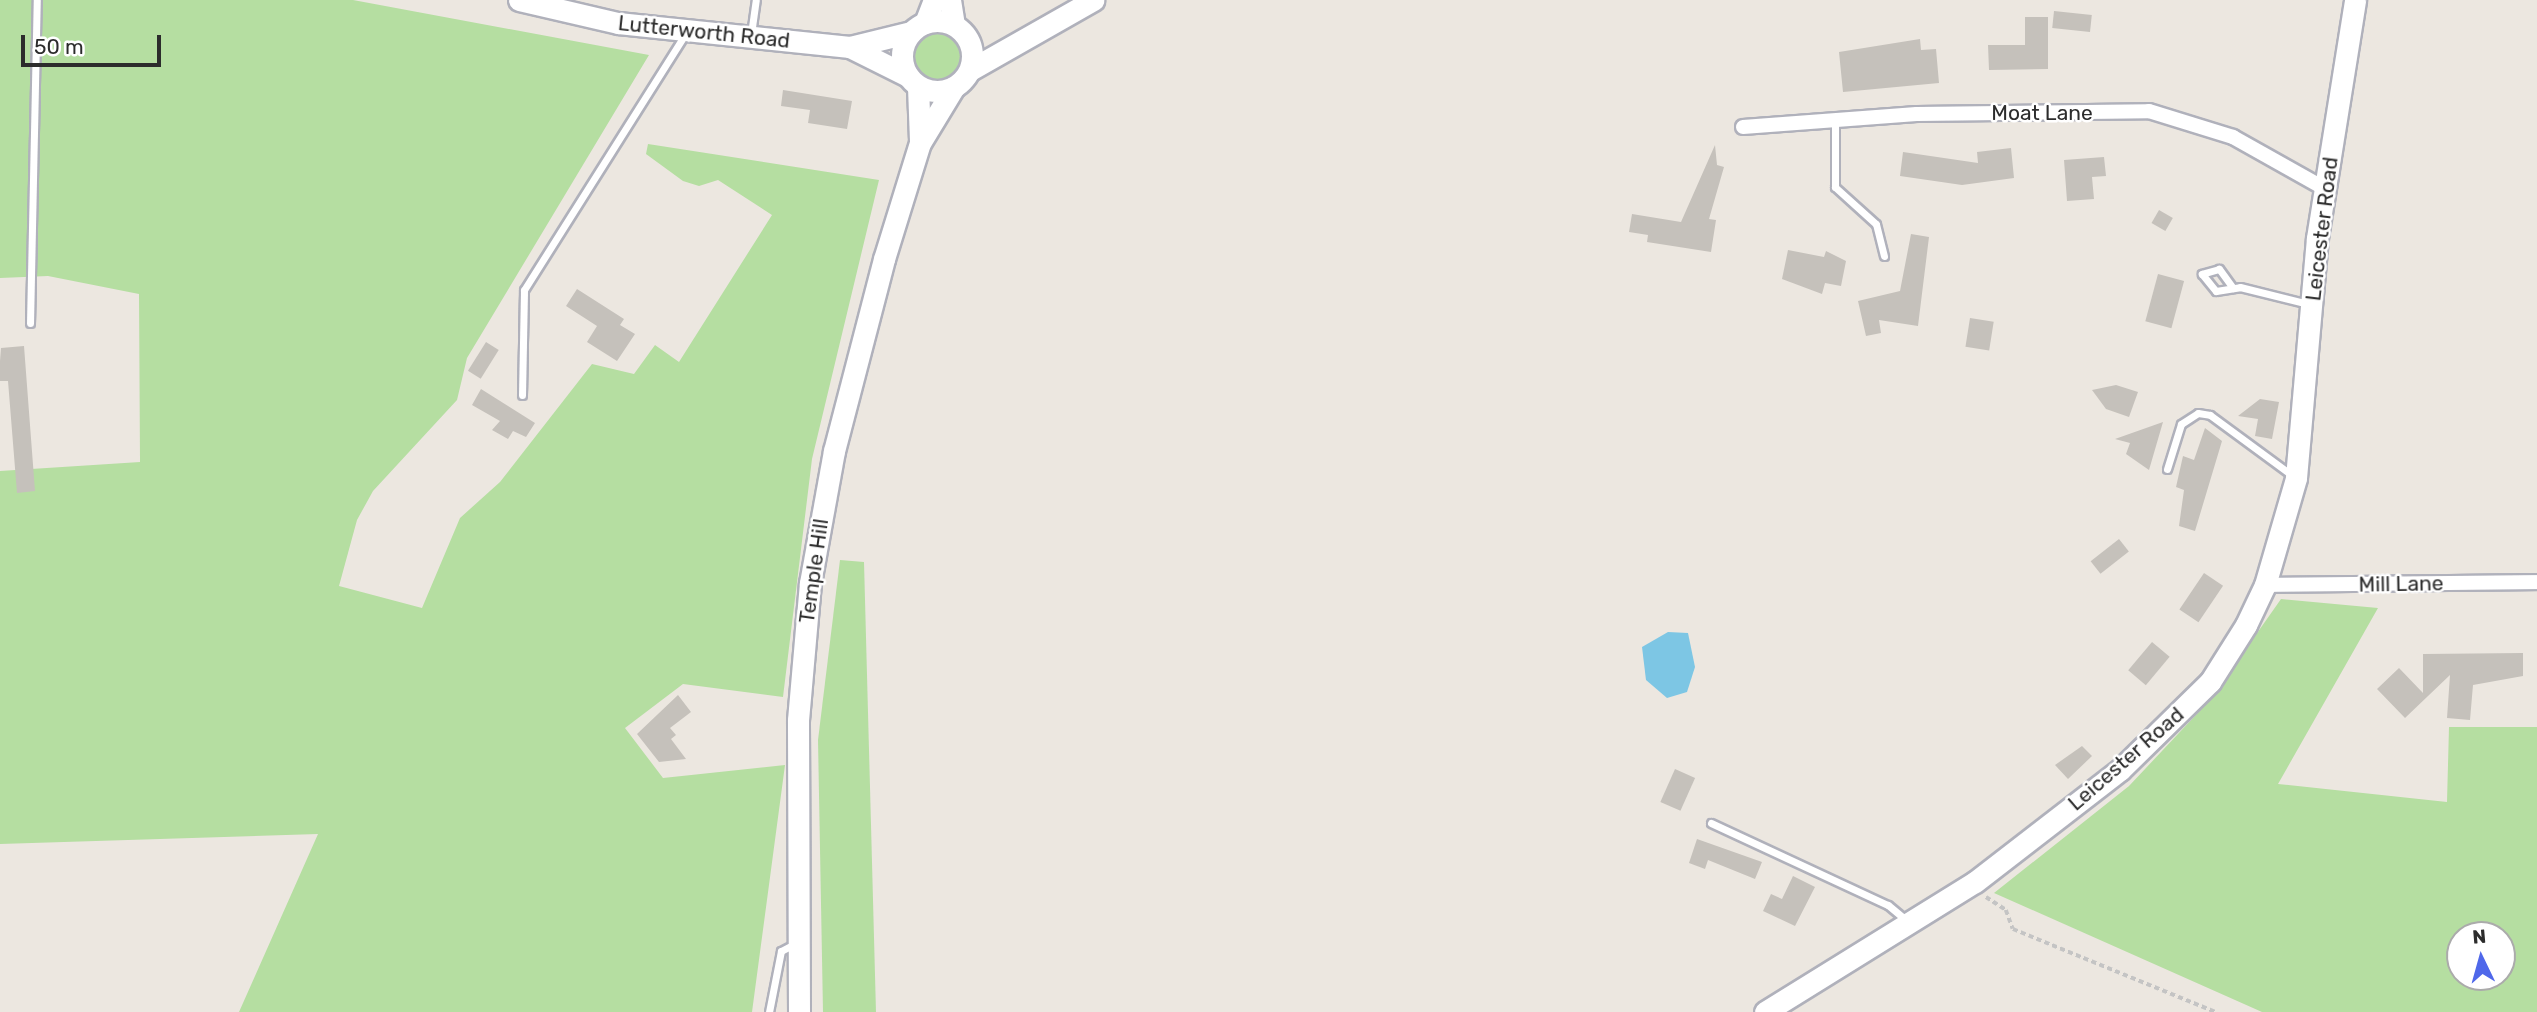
<!DOCTYPE html>
<style>
body{margin:0}
#map{position:relative;width:2537px;height:1012px;overflow:hidden;background:#ece7e0;font-family:Rubik,sans-serif}
div>[style]{position:absolute}
.green>*{inset:0;background:#b5dea1}
.round{border-radius:50%}
.water>*{inset:0;background:#7dc6e4}
.building>*{inset:0;background:#c5c1bb;transform-origin:0 0}
.path>*{height:3.5px;margin-top:-1.75px;transform-origin:0;background:repeating-linear-gradient(90deg,#c4c4c4 0 5px,transparent 0 8.5px)}
.roads{filter:drop-shadow(2px 0 #b0b1bb) drop-shadow(-2px 0 #b0b1bb) drop-shadow(0 2px #b0b1bb) drop-shadow(0 -2px #b0b1bb)}
.lane>*{height:7px;margin:-3.5px;padding:0 3.5px;transform-origin:3.5px;border-radius:3.5px;background:#fff}
.street>*{height:14px;margin:-7px;padding:0 7px;transform-origin:7px;border-radius:7px;background:#fff}
.secondary>*{height:21px;margin:-10.5px;padding:0 10.5px;transform-origin:10.5px;border-radius:10.5px;background:#fff}
.secondary>.ring{margin:-10.5px;padding:0;box-sizing:content-box;background:none;border:21px solid #fff;border-radius:50%}
span{translate:-50% -50%;white-space:nowrap;text-align:center;line-height:1.15;-webkit-text-stroke:5px #fff;paint-order:stroke}
.street-label{font-size:21px;color:#2c2c2c}
.north{position:absolute;left:2446px;top:921px;width:70px;height:70px;box-sizing:border-box;background:#fff;border:2px solid #ababab;border-radius:50%;rotate:355deg;font-size:19px;font-weight:700;line-height:28px;text-align:center;color:#2c2c2c}
.north::after{content:'';display:block;margin:auto;width:24px;height:32px;background:#4f68ea;clip-path:polygon(50% 0,100% 100%,50% 72%,0 100%)}
.scale{position:absolute;left:21px;top:35px;width:140px;height:32px;box-sizing:border-box;border:4px solid #2c2c2c;border-top:0;padding-left:9px;font-size:21px;line-height:24px;white-space:nowrap;color:#2c2c2c;-webkit-text-stroke:5px #fff;paint-order:stroke}
</style>
<div id="map">
<div class="green">
<div style="clip-path:polygon(0 0,353px 0,649px 55px,467px 358px,457px 400px,373px 491px,357px 520px,339px 586px,422px 608px,460px 518px,500px 482px,592px 364px,634px 374px,655px 345px,679px 362px,772px 215px,718px 180px,699px 186px,683px 181px,646px 154px,648px 144px,879px 180px,812px 459px,783px 697px,683px 684px,625px 728px,663px 778px,785px 765px,752px 1012px,239px 1012px,318px 834px,0 844px,0 471px,140px 462px,139px 294px,48px 276px,0 278px)"></div>
<div class="round" style="left:910px;top:30px;width:54px;height:54px"></div>
<div style="clip-path:polygon(840px 560px,864px 562px,876px 1012px,823px 1012px,818px 740px)"></div>
<div style="clip-path:polygon(evenodd,2281px 599px,2378px 608px,2278px 784px,2447px 802px,2449px 727px,2537px 727px,2537px 1012px,2262px 1012px,1994px 893px,2129px 786px,2210px 700px,2281px 599px,2460px 935px,2502px 935px,2502px 977px,2460px 977px,2460px 935px)"></div>
</div>
<div class="water">
<div style="clip-path:polygon(1668px 632px,1688px 633px,1695px 667px,1687px 692px,1667px 698px,1646px 680px,1642px 647px)"></div>
</div>
<div class="building">
<div style="left:2054px;top:11px;width:38px;height:17px;rotate:6deg"></div>
<div style="clip-path:polygon(2025px 17px,2048px 17px,2048px 69px,1989px 70px,1988px 45px,2025px 45px)"></div>
<div style="clip-path:polygon(1920px 39px,1921px 50px,1936px 49px,1939px 83px,1843px 92px,1839px 52px)"></div>
<div style="clip-path:polygon(783px 90px,852px 101px,847px 129px,808px 123px,810px 110px,781px 106px)"></div>
<div style="clip-path:polygon(1715px 145px,1717px 165px,1724px 167px,1709px 219px,1716px 220px,1711px 252px,1647px 242px,1648px 235px,1629px 232px,1632px 214px,1681px 222px)"></div>
<div style="clip-path:polygon(2011px 148px,2014px 178px,1962px 185px,1900px 176px,1903px 152px,1978px 163px,1977px 152px)"></div>
<div style="clip-path:polygon(2104px 157px,2106px 176px,2092px 177px,2094px 199px,2067px 201px,2064px 160px)"></div>
<div style="left:2159px;top:210px;width:16px;height:15px;rotate:30deg"></div>
<div style="clip-path:polygon(1911px 234px,1929px 237px,1918px 326px,1879px 320px,1881px 333px,1866px 336px,1858px 301px,1900px 291px)"></div>
<div style="clip-path:polygon(1788px 250px,1824px 257px,1826px 251px,1846px 261px,1841px 286px,1825px 283px,1822px 294px,1782px 279px)"></div>
<div style="left:2158px;top:274px;width:27px;height:49px;rotate:15deg"></div>
<div style="clip-path:polygon(577px 289px,624px 319px,620px 325px,635px 334px,617px 361px,587px 342px,597px 326px,566px 306px)"></div>
<div style="left:1970px;top:318px;width:24px;height:29px;rotate:9deg"></div>
<div style="left:486px;top:342px;width:15px;height:34px;rotate:32deg"></div>
<div style="clip-path:polygon(24px 346px,35px 491px,17px 493px,8px 381px,0 381px,0 361px,1px 348px)"></div>
<div style="clip-path:polygon(2116px 385px,2138px 392px,2129px 417px,2106px 409px,2092px 390px)"></div>
<div style="clip-path:polygon(481px 389px,535px 423px,526px 437px,513px 431px,508px 439px,492px 430px,500px 421px,472px 405px)"></div>
<div style="clip-path:polygon(2260px 399px,2279px 402px,2272px 439px,2255px 436px,2258px 419px,2238px 416px)"></div>
<div style="clip-path:polygon(2163px 422px,2149px 470px,2126px 454px,2130px 443px,2115px 439px)"></div>
<div style="clip-path:polygon(2205px 428px,2222px 441px,2195px 531px,2179px 526px,2184px 490px,2176px 487px,2183px 456px,2194px 460px)"></div>
<div style="left:2119px;top:539px;width:16px;height:36px;rotate:52deg"></div>
<div style="left:2204px;top:573px;width:23px;height:44px;rotate:34deg"></div>
<div style="left:2152px;top:642px;width:23px;height:37px;rotate:40deg"></div>
<div style="clip-path:polygon(2523px 653px,2523px 676px,2473px 685px,2470px 720px,2447px 718px,2450px 675px,2405px 718px,2377px 689px,2399px 668px,2423px 693px,2423px 654px)"></div>
<div style="clip-path:polygon(678px 695px,691px 712px,670px 728px,676px 735px,671px 739px,686px 759px,659px 762px,637px 734px)"></div>
<div style="clip-path:polygon(2082px 746px,2092px 756px,2068px 779px,2055px 765px)"></div>
<div style="left:1675px;top:769px;width:22px;height:36px;rotate:24deg"></div>
<div style="clip-path:polygon(1697px 839px,1762px 862px,1755px 879px,1708px 860px,1705px 869px,1689px 863px)"></div>
<div style="clip-path:polygon(1793px 876px,1815px 887px,1795px 926px,1763px 911px,1771px 894px,1782px 899px)"></div>
</div>
<div class="path">
<div style="left:1986px;top:897px;width:24px;rotate:33deg"></div>
<div style="left:2006px;top:910px;width:20px;rotate:70deg"></div>
<div style="left:2013px;top:929px;width:218px;rotate:22.3deg"></div>
</div>
<div class="roads">
<div class="lane">
<div style="left:751px;top:34px;width:34px;rotate:-82deg"></div>
<div style="left:1835px;top:122px;width:65px;rotate:90deg"></div>
<div style="left:1835px;top:187px;width:55px;rotate:42.1deg"></div>
<div style="left:1876px;top:224px;width:33px;rotate:76deg"></div>
<div style="left:2233px;top:288px;width:24px;rotate:-126deg"></div>
<div style="left:2219px;top:269px;width:18px;rotate:164deg"></div>
<div style="left:2202px;top:274px;width:22px;rotate:51deg"></div>
<div style="left:2216px;top:291px;width:24px;rotate:-9deg"></div>
<div style="left:2240px;top:287px;width:70px;rotate:14deg"></div>
<div style="left:30px;top:323px;width:323px;rotate:-88.8deg"></div>
<div style="left:522px;top:395px;width:105px;rotate:-88.9deg"></div>
<div style="left:524px;top:290px;width:304px;rotate:-57.8deg"></div>
<div style="left:2167px;top:469px;width:47px;rotate:-72.7deg"></div>
<div style="left:2181px;top:424px;width:20px;rotate:-33deg"></div>
<div style="left:2198px;top:413px;width:12px;rotate:9deg"></div>
<div style="left:2210px;top:415px;width:103px;rotate:36.3deg"></div>
<div style="left:1711px;top:823px;width:195px;rotate:24.9deg"></div>
<div style="left:1888px;top:905px;width:23px;rotate:40deg"></div>
<div style="left:769px;top:1012px;width:62px;rotate:-78.9deg"></div>
<div style="left:781px;top:951px;width:16px;rotate:-27deg"></div>
</div>
<div class="street">
<div style="left:1743px;top:127px;width:174px;rotate:-4.3deg"></div>
<div style="left:1917px;top:114px;width:232px;rotate:-0.7deg"></div>
<div style="left:2149px;top:111px;width:88px;rotate:17.2deg"></div>
<div style="left:2233px;top:137px;width:104px;rotate:29.3deg"></div>
<div style="left:2265px;top:585px;width:272px;rotate:-0.6deg"></div>
</div>
<div class="secondary">
<div style="left:519px;top:0;width:102px;rotate:13.1deg"></div>
<div style="left:618px;top:23px;width:233px;rotate:5.9deg"></div>
<div style="left:850px;top:47px;width:63px;rotate:-13.8deg"></div>
<div style="left:950px;top:0;width:25px;rotate:81deg"></div>
<div class="ring" style="left:902px;top:21px;width:49px;height:49px"></div>
<div style="left:925px;top:23px;width:25px;rotate:-69deg"></div>
<div style="left:850px;top:47px;width:65px;rotate:26.6deg"></div>
<div style="left:970px;top:70px;width:142px;rotate:-29.6deg"></div>
<div style="left:918px;top:86px;width:55px;rotate:87.9deg"></div>
<div style="left:799px;top:1012px;width:292px;rotate:-90.2deg"></div>
<div style="left:798px;top:720px;width:138px;rotate:-85deg"></div>
<div style="left:810px;top:583px;width:134px;rotate:-79.7deg"></div>
<div style="left:834px;top:451px;width:198px;rotate:-75.4deg"></div>
<div style="left:884px;top:259px;width:121px;rotate:-72.8deg"></div>
<div style="left:920px;top:143px;width:66px;rotate:-58.7deg"></div>
<div style="left:1765px;top:1012px;width:247px;rotate:-31.8deg"></div>
<div style="left:1975px;top:882px;width:183px;rotate:-37.7deg"></div>
<div style="left:2120px;top:770px;width:126px;rotate:-44.4deg"></div>
<div style="left:2210px;top:682px;width:67px;rotate:-57.7deg"></div>
<div style="left:2246px;top:625px;width:44px;rotate:-64.6deg"></div>
<div style="left:2265px;top:585px;width:111px;rotate:-73.8deg"></div>
<div style="left:2296px;top:478px;width:241px;rotate:-85deg"></div>
<div style="left:2317px;top:238px;width:241px;rotate:-80.9deg"></div>
</div>
</div>
<div class="street-label">
<span style="left:704px;top:32px;rotate:6deg">Lutterworth Road</span>
<span style="left:2042px;top:113px">Moat Lane</span>
<span style="left:2322px;top:229px;rotate:-83deg">Leicester Road</span>
<span style="left:814px;top:571px;rotate:-82deg">Temple Hill</span>
<span style="left:2401px;top:584px;rotate:-1deg">Mill Lane</span>
<span style="left:2126px;top:759px;rotate:-41deg">Leicester Road</span>
</div>
<div class="north">N</div>
<div class="scale">50 m</div>
</div>
